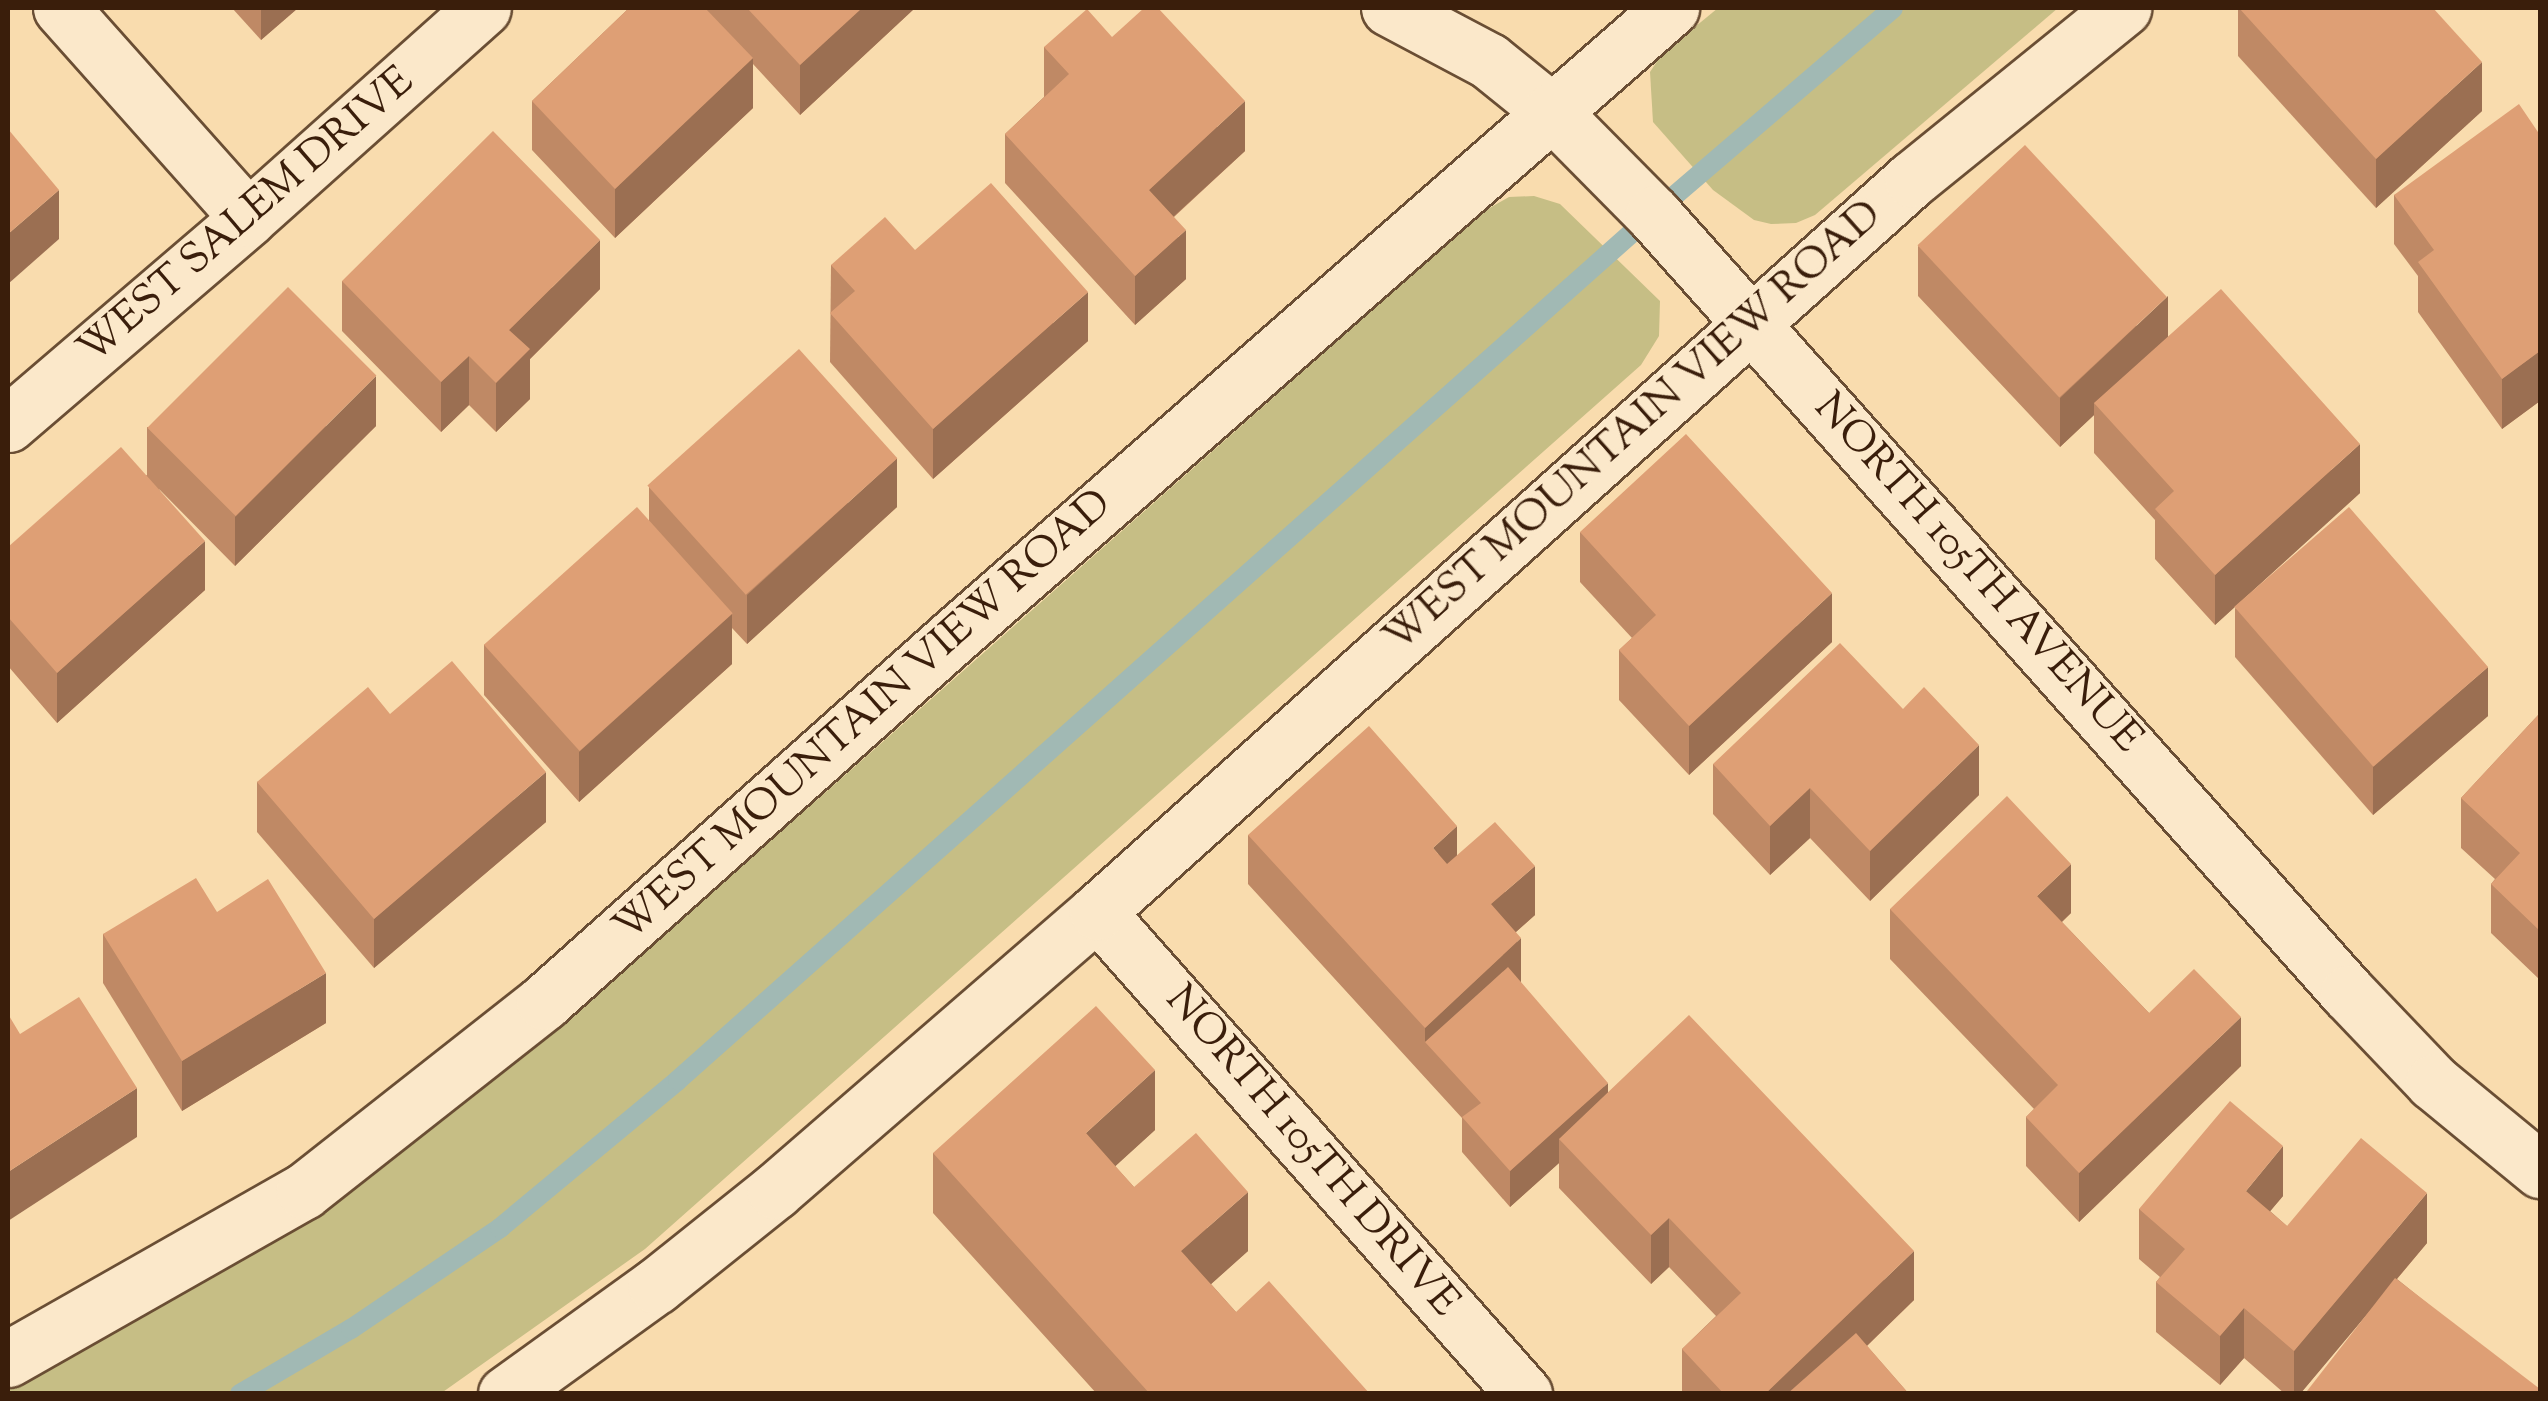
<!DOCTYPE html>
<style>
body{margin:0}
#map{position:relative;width:2548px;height:1401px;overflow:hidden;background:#f9dcae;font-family:"Sorts Mill Goudy",serif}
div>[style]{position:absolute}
.green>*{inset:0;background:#c6be85}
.stream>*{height:20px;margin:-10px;padding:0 10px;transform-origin:10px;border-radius:10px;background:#a1b9b4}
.roads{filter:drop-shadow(2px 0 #6a4e34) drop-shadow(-2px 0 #6a4e34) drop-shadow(0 2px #6a4e34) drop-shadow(0 -2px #6a4e34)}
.street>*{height:55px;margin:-27.5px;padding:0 27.5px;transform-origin:27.5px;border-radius:27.5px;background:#fbe8ca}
.secondary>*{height:55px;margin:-27.5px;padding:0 27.5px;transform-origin:27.5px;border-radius:27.5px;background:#fbe8ca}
.wall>*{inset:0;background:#bf8965}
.shaded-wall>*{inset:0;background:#9b6f52}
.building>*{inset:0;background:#de9f75;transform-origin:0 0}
span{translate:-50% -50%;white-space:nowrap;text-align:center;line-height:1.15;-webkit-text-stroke:8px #fbe8ca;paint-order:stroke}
.street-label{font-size:42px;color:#3a1e0b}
.frame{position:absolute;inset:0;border:10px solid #3a1e0b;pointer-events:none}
</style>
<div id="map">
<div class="green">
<div style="clip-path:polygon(1718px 8px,2058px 8px,1815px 215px,1796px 223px,1771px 224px,1754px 220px,1713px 190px,1653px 122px,1650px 72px,1662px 54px)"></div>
<div style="clip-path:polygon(1534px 196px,1560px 204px,1660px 301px,1659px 336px,1641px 365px,645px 1249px,440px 1394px,8px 1394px,8px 1386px,187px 1289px,317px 1207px,421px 1136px,540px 1044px,1486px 210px,1509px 197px)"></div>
</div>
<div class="stream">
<div style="left:240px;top:1394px;width:129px;rotate:-30.4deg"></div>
<div style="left:351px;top:1329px;width:180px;rotate:-34.1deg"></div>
<div style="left:500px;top:1228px;width:231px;rotate:-39.7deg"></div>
<div style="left:678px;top:1080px;width:1304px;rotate:-41.61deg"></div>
<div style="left:1653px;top:214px;width:316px;rotate:-40.6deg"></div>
</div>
<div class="roads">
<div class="street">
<div style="left:61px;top:8px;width:281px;rotate:48.3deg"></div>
<div style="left:1389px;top:8px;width:113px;rotate:27.9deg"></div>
<div style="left:1489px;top:61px;width:80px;rotate:38.9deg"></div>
<div style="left:1551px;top:111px;width:145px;rotate:45.3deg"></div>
<div style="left:1653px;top:214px;width:1044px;rotate:48.26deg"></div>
<div style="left:2348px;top:993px;width:123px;rotate:46.3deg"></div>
<div style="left:2433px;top:1082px;width:139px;rotate:39.4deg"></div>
<div style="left:8px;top:424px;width:316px;rotate:-40.6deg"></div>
<div style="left:248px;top:218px;width:315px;rotate:-41.8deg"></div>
<div style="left:1097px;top:912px;width:644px;rotate:48.46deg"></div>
</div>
<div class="secondary">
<div style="left:8px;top:1359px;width:340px;rotate:-29.6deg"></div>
<div style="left:304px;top:1191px;width:305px;rotate:-38.2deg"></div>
<div style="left:544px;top:1002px;width:551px;rotate:-41.76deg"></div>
<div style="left:955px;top:635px;width:952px;rotate:-41.21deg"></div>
<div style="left:506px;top:1394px;width:185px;rotate:-35.8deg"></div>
<div style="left:656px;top:1286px;width:152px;rotate:-38.6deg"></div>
<div style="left:775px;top:1191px;width:426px;rotate:-40.9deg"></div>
<div style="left:1097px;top:912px;width:1096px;rotate:-41.97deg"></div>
<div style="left:1912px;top:179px;width:272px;rotate:-39deg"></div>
</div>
</div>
<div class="wall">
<div style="clip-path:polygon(232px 8px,298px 8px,261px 40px)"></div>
<div style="clip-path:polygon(629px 8px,915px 8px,800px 115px,753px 64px,753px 108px,615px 238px,532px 150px,532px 101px)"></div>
<div style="clip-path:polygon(2238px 8px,2482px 111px,2376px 208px,2238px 56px)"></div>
<div style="clip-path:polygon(1112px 37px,1245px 151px,1174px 217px,1186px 279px,1135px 325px,1005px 183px,1005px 134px,1044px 97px,1044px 47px)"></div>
<div style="clip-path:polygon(2540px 135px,2540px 401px,2502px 429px,2418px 312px,2418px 276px,2394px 244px,2394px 195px)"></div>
<div style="clip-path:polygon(1918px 246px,2168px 337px,2360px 493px,2215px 625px,2155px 559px,2155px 520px,2094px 453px,2094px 415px,2060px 447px,1918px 296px)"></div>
<div style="clip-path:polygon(915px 250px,1088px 341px,933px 479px,830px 362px,831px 265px)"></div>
<div style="clip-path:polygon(342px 281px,600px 289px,530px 359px,530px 399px,496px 432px,469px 405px,441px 432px,342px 331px)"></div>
<div style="clip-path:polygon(376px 426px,235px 566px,159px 489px,205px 590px,57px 723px,8px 666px,8px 547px,147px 475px,147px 427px)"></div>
<div style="clip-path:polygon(649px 487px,897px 507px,747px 644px,732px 628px,732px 664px,579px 802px,484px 695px,484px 645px,649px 521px)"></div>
<div style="clip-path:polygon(1580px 532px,1832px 642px,1689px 775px,1619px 700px,1619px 650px,1632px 638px,1580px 582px)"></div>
<div style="clip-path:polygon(2235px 608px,2488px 716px,2373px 815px,2235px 657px)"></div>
<div style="clip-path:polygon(2540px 713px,2540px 980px,2491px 933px,2491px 884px,2495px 879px,2461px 848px,2461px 798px)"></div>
<div style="clip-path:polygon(390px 714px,546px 822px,374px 968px,257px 832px,257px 782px)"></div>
<div style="clip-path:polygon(1713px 764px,1979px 795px,1870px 901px,1810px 838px,1770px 875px,1713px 814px)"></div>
<div style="clip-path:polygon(1248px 835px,1457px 856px,1535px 915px,1516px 932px,1521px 983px,1608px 1092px,1914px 1300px,1867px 1346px,1909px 1394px,1682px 1394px,1682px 1349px,1716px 1316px,1669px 1267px,1651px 1284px,1559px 1188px,1559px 1163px,1510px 1207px,1462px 1152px,1462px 1118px,1248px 884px)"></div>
<div style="clip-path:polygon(1890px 909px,2071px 913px,2062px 922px,2149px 1013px,2241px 1066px,2079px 1222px,2026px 1166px,2026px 1117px,2034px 1109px,1890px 959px)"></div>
<div style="clip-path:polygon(217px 912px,326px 1023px,182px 1111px,103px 983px,103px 934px)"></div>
<div style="clip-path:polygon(1155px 1130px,1115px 1166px,1134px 1187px,1248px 1251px,1211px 1284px,1236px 1312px,1370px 1394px,1097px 1394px,933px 1213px,933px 1153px)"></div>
<div style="clip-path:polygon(2283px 1196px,2270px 1211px,2287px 1226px,2427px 1243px,2397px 1279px,2540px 1394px,2307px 1394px,2372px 1308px,2300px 1394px,2285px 1394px,2244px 1358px,2220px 1385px,2156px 1332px,2156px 1282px,2160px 1277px,2139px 1259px,2139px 1209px)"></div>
</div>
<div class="shaded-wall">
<div style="clip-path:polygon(261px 8px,298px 8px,261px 40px)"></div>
<div style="clip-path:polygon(862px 8px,915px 8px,800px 115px,800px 65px)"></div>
<div style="clip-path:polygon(753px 58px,753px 108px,615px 238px,615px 189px)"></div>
<div style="clip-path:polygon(2482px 62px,2482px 111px,2376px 208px,2376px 159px)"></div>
<div style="clip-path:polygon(1245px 101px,1245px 151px,1149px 239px,1149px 190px)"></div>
<div style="clip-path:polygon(59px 190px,59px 239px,8px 284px,8px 234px)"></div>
<div style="clip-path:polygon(1186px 230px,1186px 279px,1135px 325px,1135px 276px)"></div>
<div style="clip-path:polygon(600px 240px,600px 289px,530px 359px,530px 399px,496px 432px,496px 383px,509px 330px)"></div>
<div style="clip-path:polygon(1088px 292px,1088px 341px,933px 479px,933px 429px)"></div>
<div style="clip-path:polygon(2168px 296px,2168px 346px,2094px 403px,2094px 415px,2060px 447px,2060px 398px)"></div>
<div style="clip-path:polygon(2540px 351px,2540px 401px,2502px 429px,2502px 379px)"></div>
<div style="clip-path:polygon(469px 356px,469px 405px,441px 432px,441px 382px)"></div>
<div style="clip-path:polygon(376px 376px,376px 426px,235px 566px,235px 517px)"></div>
<div style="clip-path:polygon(2360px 444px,2360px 493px,2215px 625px,2215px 575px)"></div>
<div style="clip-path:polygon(897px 458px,897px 507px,747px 644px,747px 595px)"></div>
<div style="clip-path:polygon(205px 541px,205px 590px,57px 723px,57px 673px)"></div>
<div style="clip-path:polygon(1832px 593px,1832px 642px,1689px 775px,1689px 726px)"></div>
<div style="clip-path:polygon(732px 614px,732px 664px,579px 802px,579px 752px)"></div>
<div style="clip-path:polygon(2488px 667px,2488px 716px,2373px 815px,2373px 766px)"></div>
<div style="clip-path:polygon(1979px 745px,1979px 795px,1870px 901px,1870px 851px)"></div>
<div style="clip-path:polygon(546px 772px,546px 822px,374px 968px,374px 919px)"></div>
<div style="clip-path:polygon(1810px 788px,1810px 838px,1770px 875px,1770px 826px)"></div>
<div style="clip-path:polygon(1457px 826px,1457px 876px,1433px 848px)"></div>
<div style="clip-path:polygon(2071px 864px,2071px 913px,2037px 945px,2037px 896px)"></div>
<div style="clip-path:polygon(1535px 866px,1535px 915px,1491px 954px,1491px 904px)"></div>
<div style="clip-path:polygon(1521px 938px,1521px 987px,1425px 1042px,1425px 1028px)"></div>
<div style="clip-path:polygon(326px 973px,326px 1023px,182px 1111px,182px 1061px)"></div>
<div style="clip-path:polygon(2241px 1017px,2241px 1066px,2079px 1222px,2079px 1173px)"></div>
<div style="clip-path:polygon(1155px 1070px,1155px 1130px,1086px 1193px,1086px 1133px)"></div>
<div style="clip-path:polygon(1608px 1083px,1608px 1119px,1559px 1139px,1559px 1163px,1510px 1207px,1510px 1171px)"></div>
<div style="clip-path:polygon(137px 1088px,137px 1137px,8px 1221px,8px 1172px)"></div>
<div style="clip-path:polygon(2283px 1146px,2283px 1196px,2246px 1240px,2246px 1191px)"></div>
<div style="clip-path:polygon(1248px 1192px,1248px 1251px,1181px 1311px,1181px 1251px)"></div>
<div style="clip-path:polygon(2427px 1193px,2427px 1243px,2300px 1394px,2294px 1394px,2294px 1351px)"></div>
<div style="clip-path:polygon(1669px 1218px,1669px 1267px,1651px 1284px,1651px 1235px)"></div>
<div style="clip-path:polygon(1914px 1251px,1914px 1300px,1817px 1394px,1765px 1394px)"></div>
<div style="clip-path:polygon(2244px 1308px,2244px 1358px,2220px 1385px,2220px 1336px)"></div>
</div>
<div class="building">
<div style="clip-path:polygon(629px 8px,705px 8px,753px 58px,615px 189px,532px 101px)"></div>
<div style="clip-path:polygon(747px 8px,862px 8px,800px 65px)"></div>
<div style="clip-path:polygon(1144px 8px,1158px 8px,1245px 101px,1149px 190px,1186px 230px,1135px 276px,1005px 134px,1069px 74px,1044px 47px,1087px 9px,1112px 37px)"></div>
<div style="clip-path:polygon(2239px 8px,2433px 8px,2482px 62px,2376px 159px)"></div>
<div style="clip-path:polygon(2519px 104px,2540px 135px,2540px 351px,2502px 379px,2418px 262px,2434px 250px,2394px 195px)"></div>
<div style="clip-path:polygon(8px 129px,59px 190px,8px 234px)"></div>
<div style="clip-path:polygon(493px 131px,600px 240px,509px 330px,530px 349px,496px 383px,469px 356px,441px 382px,342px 281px)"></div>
<div style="left:2025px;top:145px;width:208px;height:147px;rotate:47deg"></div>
<div style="clip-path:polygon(991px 183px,1088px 292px,933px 429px,830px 313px,855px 291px,831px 265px,885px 217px,915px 250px)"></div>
<div style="left:288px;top:287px;width:125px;height:199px;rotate:45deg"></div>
<div style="clip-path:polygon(2221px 289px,2360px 444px,2215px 575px,2155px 509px,2174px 491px,2094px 403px)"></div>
<div style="left:799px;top:349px;width:147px;height:204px;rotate:48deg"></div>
<div style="clip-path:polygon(1686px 434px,1832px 593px,1689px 726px,1619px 650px,1656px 615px,1580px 532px)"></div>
<div style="clip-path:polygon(121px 447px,205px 541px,57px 673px,8px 617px,8px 547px)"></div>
<div style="left:637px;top:507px;width:143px;height:206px;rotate:48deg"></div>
<div style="left:2349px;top:507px;width:212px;height:152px;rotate:49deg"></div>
<div style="clip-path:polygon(1840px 643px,1903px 709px,1924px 687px,1979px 745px,1870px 851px,1810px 788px,1770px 826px,1713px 764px)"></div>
<div style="clip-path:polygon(452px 661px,546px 772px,374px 919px,257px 782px,368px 687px,390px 714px)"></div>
<div style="clip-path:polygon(2540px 713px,2540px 931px,2491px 884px,2520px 853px,2461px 798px)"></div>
<div style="clip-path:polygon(1369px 726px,1457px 826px,1433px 848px,1447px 864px,1495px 822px,1535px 866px,1491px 904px,1521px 938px,1425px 1028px,1248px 835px)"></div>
<div style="clip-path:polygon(2007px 796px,2071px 864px,2037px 896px,2149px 1013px,2194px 969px,2241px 1017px,2079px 1173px,2026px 1117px,2058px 1085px,1890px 909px)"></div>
<div style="clip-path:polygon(196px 878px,217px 912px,268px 879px,326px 973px,182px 1061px,103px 934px)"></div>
<div style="clip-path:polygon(1508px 967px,1608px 1083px,1510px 1171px,1462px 1117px,1481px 1103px,1425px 1042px)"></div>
<div style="clip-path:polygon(79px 997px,137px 1088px,8px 1172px,8px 1014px,20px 1034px)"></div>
<div style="clip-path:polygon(1096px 1006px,1155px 1070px,1086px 1133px,1134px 1187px,1196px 1133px,1248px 1192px,1181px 1251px,1236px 1312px,1269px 1281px,1370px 1394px,1150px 1394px,933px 1153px)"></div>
<div style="clip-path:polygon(1689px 1015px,1914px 1251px,1765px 1394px,1724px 1394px,1682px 1349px,1741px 1293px,1669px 1218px,1651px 1235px,1559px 1139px)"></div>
<div style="clip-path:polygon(2230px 1101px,2283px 1146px,2246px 1191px,2287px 1226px,2361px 1138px,2427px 1193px,2294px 1351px,2244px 1308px,2220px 1336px,2156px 1282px,2185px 1249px,2139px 1209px)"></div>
<div style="clip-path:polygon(2395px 1278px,2540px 1389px,2540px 1394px,2310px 1394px,2307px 1391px)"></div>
<div style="clip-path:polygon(1856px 1333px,1909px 1394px,1787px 1394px)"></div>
</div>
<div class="street-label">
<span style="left:247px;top:217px;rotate:-41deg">WEST SALEM DRIVE</span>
<span style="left:1634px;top:428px;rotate:-42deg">WEST MOUNTAIN VIEW ROAD</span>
<span style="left:1977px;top:574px;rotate:48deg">NORTH 105TH AVENUE</span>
<span style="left:864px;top:717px;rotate:-42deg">WEST MOUNTAIN VIEW ROAD</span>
<span style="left:1311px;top:1152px;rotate:49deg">NORTH 105TH DRIVE</span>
</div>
<div class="frame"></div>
</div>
